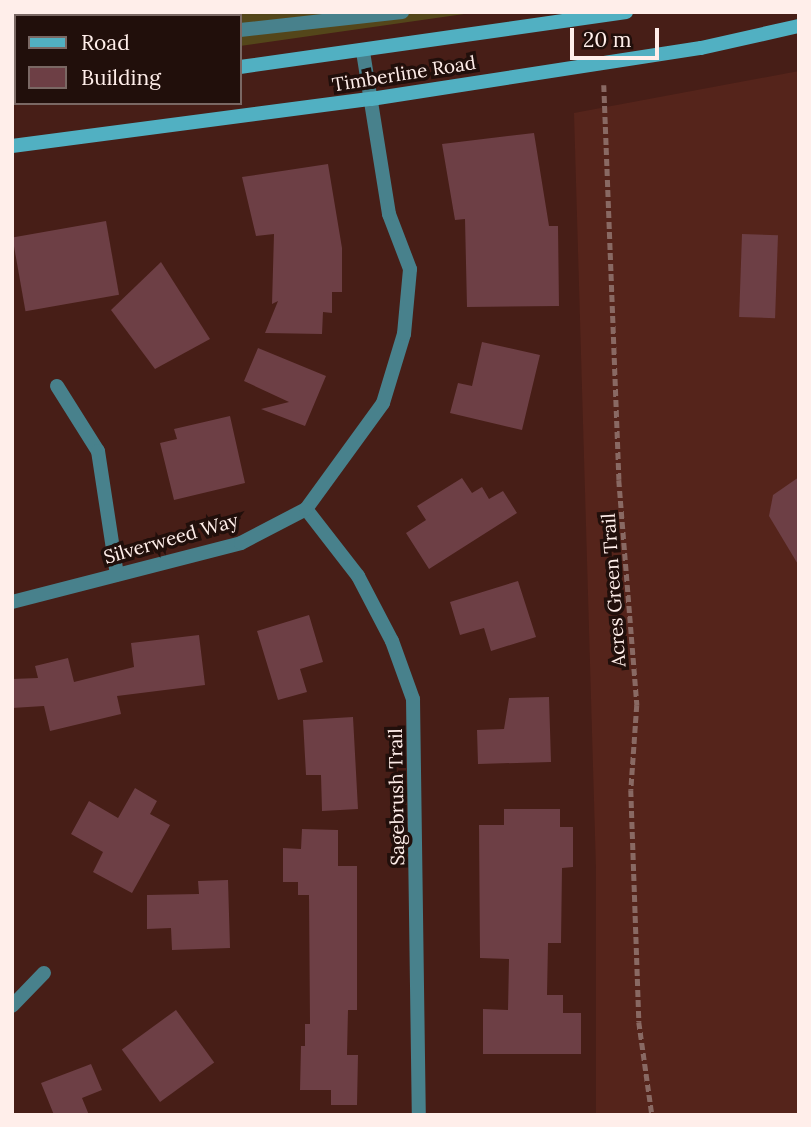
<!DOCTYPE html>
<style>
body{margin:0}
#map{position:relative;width:811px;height:1127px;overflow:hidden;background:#471e17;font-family:Lora,serif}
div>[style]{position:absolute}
.built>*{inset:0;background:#55241b}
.green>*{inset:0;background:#54461a}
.building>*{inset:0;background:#6d3f45;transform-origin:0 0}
.path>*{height:4.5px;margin-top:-2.25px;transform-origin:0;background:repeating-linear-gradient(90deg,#896963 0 7px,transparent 0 10.5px)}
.lane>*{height:14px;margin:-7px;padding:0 7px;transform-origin:7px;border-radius:7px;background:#48818c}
.street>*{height:14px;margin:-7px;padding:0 7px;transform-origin:7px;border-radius:7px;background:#48818c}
.secondary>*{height:14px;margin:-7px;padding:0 7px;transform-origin:7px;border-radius:7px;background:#51b0c2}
span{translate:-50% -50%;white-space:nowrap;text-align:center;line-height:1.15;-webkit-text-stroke:7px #210f0b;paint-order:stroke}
.street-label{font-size:19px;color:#ffeeea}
.frame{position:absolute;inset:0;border:14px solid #ffeeea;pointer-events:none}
.legend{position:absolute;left:14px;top:14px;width:228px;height:91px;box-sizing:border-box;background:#210f0b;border:2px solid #7a6864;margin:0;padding:9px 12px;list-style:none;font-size:21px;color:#ffeeea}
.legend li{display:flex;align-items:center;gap:14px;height:35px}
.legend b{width:35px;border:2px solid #7a6864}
.scale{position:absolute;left:570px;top:28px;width:89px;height:32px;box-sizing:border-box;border:4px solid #ffeeea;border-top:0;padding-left:9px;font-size:21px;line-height:24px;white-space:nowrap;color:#ffeeea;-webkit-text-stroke:5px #210f0b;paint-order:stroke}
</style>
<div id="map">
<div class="built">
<div style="clip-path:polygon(799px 71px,799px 1115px,596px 1115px,596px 869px,574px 113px)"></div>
</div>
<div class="green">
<div style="clip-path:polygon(12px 12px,478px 12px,240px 46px,240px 16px,16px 16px,12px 79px)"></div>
</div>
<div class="building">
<div style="clip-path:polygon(534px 133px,549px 226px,558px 226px,559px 306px,467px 307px,465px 219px,455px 220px,442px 144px)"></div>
<div style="clip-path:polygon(328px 164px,342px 248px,342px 292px,332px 292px,332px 313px,323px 312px,322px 334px,265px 333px,278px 301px,272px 304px,274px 234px,256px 236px,242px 177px)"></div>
<div style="left:106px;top:221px;width:75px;height:95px;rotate:80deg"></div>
<div style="left:742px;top:234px;width:36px;height:83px;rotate:2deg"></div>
<div style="clip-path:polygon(161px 262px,210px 339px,155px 369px,111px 310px)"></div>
<div style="clip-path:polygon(482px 342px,540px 355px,522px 430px,450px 413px,458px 383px,472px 386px)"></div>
<div style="clip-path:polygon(258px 348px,326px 376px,305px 426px,261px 409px,289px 402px,244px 381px)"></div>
<div style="clip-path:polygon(230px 416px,245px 483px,174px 500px,160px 443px,177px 439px,174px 429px)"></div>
<div style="clip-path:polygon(799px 477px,799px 566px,769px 516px,773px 495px)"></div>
<div style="clip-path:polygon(462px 478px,472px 493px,482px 487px,489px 499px,503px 491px,517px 513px,429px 569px,406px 533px,426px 520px,417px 506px)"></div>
<div style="clip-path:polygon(518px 581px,536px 637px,491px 651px,484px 628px,460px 635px,450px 602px)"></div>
<div style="clip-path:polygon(309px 615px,323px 662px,300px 669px,307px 692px,278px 700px,257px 631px)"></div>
<div style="clip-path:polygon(199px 635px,205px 685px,117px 696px,121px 714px,50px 731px,44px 706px,12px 708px,12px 679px,38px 678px,35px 666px,68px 658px,74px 682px,134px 667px,131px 643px)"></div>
<div style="clip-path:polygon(549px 697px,551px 762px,478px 764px,477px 730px,504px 729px,509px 698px)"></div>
<div style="clip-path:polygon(353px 717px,358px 809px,322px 811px,321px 775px,306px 775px,303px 720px)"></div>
<div style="clip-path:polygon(135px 788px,157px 801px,150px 814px,170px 825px,132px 893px,93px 872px,103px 852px,71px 834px,89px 801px,118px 818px)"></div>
<div style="clip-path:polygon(504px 809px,560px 809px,560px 827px,573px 827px,573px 867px,562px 868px,561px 943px,548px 943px,547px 995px,563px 995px,563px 1013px,581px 1013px,581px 1054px,483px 1054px,483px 1009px,508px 1010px,509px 959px,480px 958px,479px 825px,504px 825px)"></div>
<div style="clip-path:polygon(302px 829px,338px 830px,338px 866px,357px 866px,357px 1010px,348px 1010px,347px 1055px,358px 1055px,357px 1105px,331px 1105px,331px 1090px,300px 1090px,301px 1046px,305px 1046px,305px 1024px,310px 1024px,309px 895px,298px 895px,298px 882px,283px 882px,283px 848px,301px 849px)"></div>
<div style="clip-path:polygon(228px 880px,230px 948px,172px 950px,171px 928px,147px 929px,147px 895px,199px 894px,198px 881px)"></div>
<div style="left:176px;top:1010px;width:65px;height:67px;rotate:54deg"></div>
<div style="clip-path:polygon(91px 1064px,102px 1090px,82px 1098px,89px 1115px,54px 1115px,41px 1083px)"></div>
</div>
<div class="path">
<div style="left:604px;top:85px;width:395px;rotate:87.8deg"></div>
<div style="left:619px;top:480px;width:226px;rotate:85.4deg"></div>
<div style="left:637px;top:705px;width:85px;rotate:94deg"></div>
<div style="left:631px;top:790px;width:232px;rotate:88deg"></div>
<div style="left:639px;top:1022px;width:94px;rotate:82deg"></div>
</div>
<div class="lane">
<div style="left:240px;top:30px;width:163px;rotate:-6.3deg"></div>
<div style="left:12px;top:66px;width:4px;rotate:-14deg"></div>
</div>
<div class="street">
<div style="left:57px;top:386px;width:77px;rotate:57.8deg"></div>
<div style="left:98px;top:451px;width:125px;rotate:81.3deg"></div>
<div style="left:306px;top:509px;width:85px;rotate:52.2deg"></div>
<div style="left:358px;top:576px;width:73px;rotate:62.4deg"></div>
<div style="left:392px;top:641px;width:62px;rotate:70.1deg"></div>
<div style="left:413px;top:699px;width:416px;rotate:89.2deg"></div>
<div style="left:12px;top:602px;width:236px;rotate:-14.4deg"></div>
<div style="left:241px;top:543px;width:73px;rotate:-27.6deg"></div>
<div style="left:306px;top:509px;width:131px;rotate:-54deg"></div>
<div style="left:383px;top:403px;width:72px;rotate:-73.1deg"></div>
<div style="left:404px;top:334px;width:65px;rotate:-84.7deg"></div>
<div style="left:410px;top:269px;width:59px;rotate:-110.9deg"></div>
<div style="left:389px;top:214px;width:165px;rotate:-99.1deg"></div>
<div style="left:12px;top:1006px;width:46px;rotate:-45.9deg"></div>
</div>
<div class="secondary">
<div style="left:240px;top:67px;width:390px;rotate:-8.1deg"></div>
<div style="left:12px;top:97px;width:4px;rotate:-14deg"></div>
<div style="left:12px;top:146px;width:362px;rotate:-7.5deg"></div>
<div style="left:371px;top:99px;width:334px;rotate:-8.8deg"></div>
<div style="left:701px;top:48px;width:100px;rotate:-12.7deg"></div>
</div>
<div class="street-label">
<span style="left:404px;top:74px;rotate:-9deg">Timberline Road</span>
<span style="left:171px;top:539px;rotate:-16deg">Silverweed Way</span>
<span style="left:614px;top:590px;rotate:-94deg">Acres Green Trail</span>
<span style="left:397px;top:797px;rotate:-91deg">Sagebrush Trail</span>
</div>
<div class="frame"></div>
<ul class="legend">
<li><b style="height:9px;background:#51b0c2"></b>Road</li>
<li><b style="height:19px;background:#6d3f45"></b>Building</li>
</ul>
<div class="scale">20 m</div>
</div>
